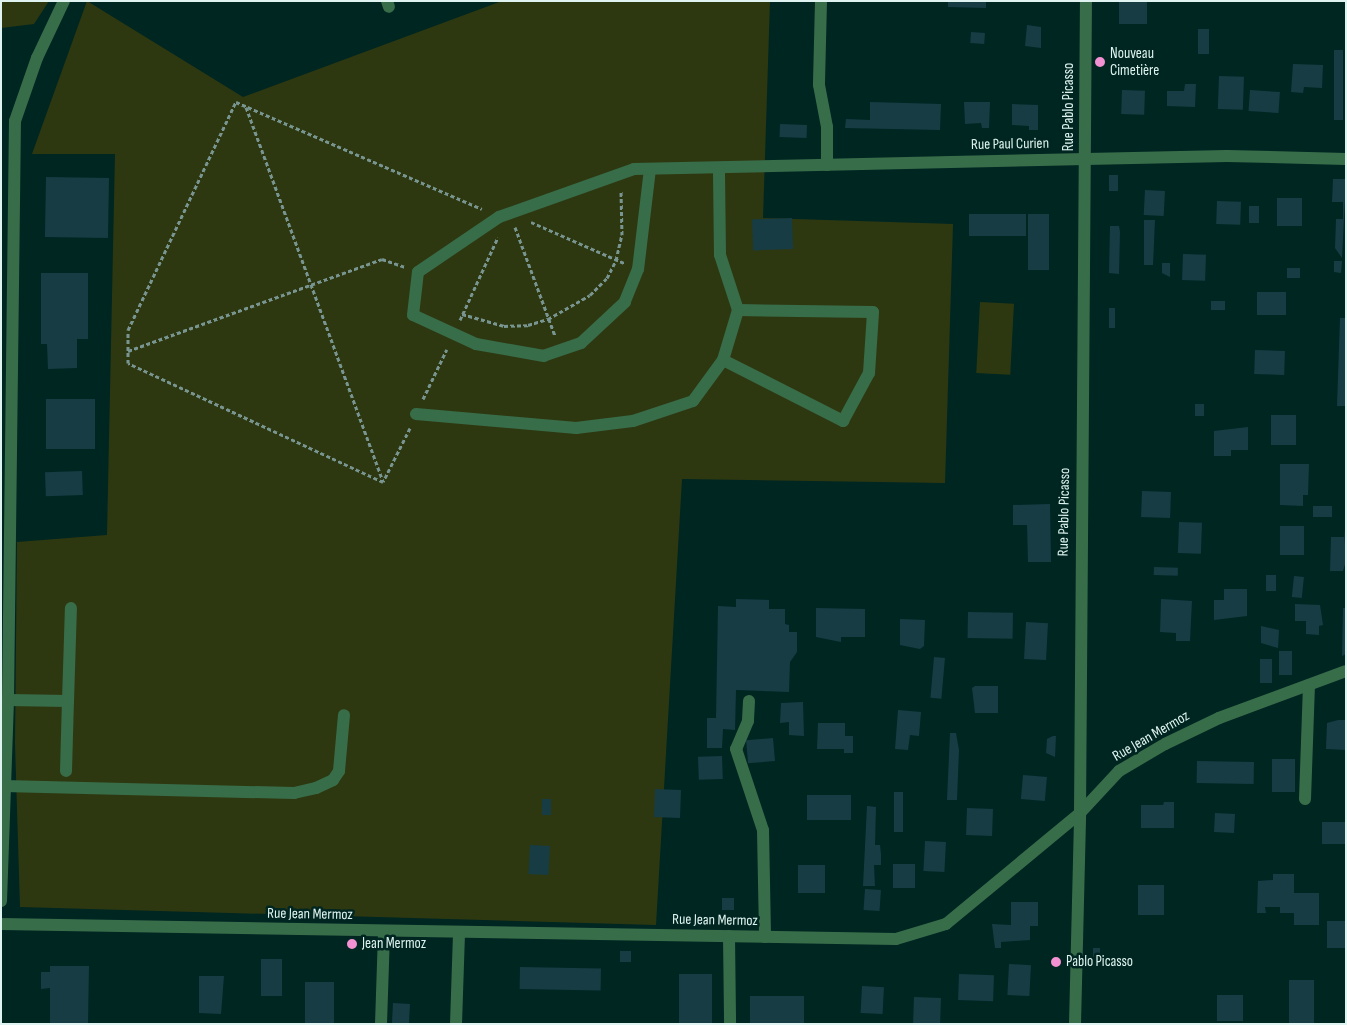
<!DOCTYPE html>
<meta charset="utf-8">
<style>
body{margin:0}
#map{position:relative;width:1347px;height:1025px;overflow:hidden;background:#002622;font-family:"Sofia Sans Condensed",sans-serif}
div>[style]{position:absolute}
.green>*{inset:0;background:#2e3810;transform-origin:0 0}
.building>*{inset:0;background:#173c44;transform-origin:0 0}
.path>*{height:3px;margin-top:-1.5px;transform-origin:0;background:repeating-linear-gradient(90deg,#789591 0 4px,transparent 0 6.5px)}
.minor>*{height:12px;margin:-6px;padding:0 6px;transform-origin:6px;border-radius:6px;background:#386d4a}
.dots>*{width:14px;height:14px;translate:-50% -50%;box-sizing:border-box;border:2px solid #002622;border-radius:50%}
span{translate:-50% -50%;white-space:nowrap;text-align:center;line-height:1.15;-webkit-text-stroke:5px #002622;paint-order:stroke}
.poi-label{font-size:15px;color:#dff4f0}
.left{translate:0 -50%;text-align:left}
.street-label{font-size:15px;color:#dff4f0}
.frame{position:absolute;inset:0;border:2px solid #dff4f0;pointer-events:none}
</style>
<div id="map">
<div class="green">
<div style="clip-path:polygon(1px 1px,49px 1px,34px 24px,1px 28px)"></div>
<div style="clip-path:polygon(87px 1px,243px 97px,502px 1px,770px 1px,763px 218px,953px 224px,945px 483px,682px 479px,656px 925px,20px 907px,15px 743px,17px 542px,107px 535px,115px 154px,32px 154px)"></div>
<div style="left:980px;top:302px;width:34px;height:71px;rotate:3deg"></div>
</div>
<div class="building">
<div style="clip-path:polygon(948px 1px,986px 1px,986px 8px,948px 7px)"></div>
<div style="left:1119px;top:1px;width:28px;height:23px"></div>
<div style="clip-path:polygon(1027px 25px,1041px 27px,1041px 48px,1025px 46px)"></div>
<div style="left:1198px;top:29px;width:11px;height:25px"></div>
<div style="left:971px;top:32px;width:14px;height:11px;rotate:4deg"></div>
<div style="left:1334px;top:50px;width:9px;height:70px"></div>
<div style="clip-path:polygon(1293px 64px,1323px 65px,1322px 88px,1304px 87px,1303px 93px,1291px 92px)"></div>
<div style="left:1219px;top:76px;width:25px;height:33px;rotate:2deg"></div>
<div style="clip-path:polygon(1185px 84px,1196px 84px,1195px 107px,1167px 106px,1167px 91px,1184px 91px)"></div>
<div style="left:1122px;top:90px;width:23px;height:24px;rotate:2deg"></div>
<div style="left:1250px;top:90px;width:30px;height:21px;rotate:4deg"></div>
<div style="clip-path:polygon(870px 102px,941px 104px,940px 130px,845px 128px,846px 119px,870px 120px)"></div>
<div style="clip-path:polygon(964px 102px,990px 102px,989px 128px,982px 128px,981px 123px,965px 124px)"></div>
<div style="clip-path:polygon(1012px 104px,1038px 105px,1038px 130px,1029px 130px,1029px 126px,1012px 125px)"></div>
<div style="left:780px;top:124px;width:27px;height:13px;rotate:2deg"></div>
<div style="left:1109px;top:175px;width:9px;height:16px"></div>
<div style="left:46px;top:177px;width:63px;height:60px;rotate:1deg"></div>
<div style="clip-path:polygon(1333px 179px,1346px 179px,1342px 258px,1335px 248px,1336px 219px,1343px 219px,1343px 202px,1332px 202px)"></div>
<div style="left:1145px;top:190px;width:20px;height:25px;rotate:3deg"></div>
<div style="left:1277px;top:198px;width:25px;height:28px"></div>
<div style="left:1217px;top:201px;width:24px;height:23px;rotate:2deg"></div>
<div style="left:1249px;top:206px;width:10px;height:17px"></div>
<div style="left:969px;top:214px;width:57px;height:22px"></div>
<div style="left:1028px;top:214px;width:21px;height:56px"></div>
<div style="left:792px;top:218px;width:31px;height:40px;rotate:88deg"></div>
<div style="clip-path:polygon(1144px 220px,1155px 220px,1153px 265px,1144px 265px)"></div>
<div style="clip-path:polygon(1110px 226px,1119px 226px,1120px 232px,1119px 274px,1109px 273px)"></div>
<div style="left:1183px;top:254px;width:23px;height:26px;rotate:2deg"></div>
<div style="clip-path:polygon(1334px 261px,1342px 261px,1341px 273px,1334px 272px)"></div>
<div style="clip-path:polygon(1162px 263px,1170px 263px,1170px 277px,1162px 273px)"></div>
<div style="left:1287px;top:268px;width:13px;height:10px"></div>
<div style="clip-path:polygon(41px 273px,88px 273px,88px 339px,77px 339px,77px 368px,48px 369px,47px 344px,41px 344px)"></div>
<div style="left:1257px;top:292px;width:29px;height:23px"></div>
<div style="left:1211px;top:301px;width:14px;height:9px"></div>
<div style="left:1109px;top:308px;width:6px;height:20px"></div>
<div style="clip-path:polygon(1340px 318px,1346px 318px,1346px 406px,1337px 406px)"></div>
<div style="left:1255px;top:350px;width:30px;height:24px;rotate:2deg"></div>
<div style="left:46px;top:399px;width:49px;height:50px"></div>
<div style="left:1195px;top:404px;width:9px;height:12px"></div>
<div style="left:1271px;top:415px;width:25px;height:30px"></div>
<div style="clip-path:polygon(1248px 427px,1248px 450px,1231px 450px,1231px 456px,1214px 456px,1214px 431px)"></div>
<div style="clip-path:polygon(1280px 464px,1309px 464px,1308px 495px,1303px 495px,1303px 506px,1280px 505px)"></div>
<div style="left:82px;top:471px;width:24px;height:37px;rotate:88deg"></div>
<div style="left:1142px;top:491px;width:29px;height:26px;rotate:2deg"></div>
<div style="clip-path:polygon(1050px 504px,1051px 562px,1028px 562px,1027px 525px,1013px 525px,1013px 505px)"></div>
<div style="left:1313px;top:506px;width:19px;height:11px"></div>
<div style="left:1179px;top:522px;width:23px;height:31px;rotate:2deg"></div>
<div style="left:1280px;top:526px;width:24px;height:29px"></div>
<div style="clip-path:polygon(1344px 529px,1346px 561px,1343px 571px,1330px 571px,1331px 537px,1344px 537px)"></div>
<div style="left:1154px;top:567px;width:24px;height:8px;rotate:2deg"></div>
<div style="left:1266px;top:575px;width:10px;height:16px"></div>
<div style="left:1294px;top:576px;width:10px;height:21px;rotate:6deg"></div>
<div style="clip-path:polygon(1224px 589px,1247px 589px,1247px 616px,1214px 620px,1214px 600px,1224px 600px)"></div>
<div style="clip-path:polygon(736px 599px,769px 600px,769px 609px,785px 609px,785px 624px,789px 625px,789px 632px,797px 632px,797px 652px,790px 662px,789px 692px,736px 690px,735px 730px,723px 729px,722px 748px,707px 748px,707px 718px,716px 718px,718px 606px,736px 607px)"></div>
<div style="clip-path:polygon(1161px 599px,1192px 601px,1190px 641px,1176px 641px,1176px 633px,1160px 632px)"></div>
<div style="clip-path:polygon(1295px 604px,1320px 605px,1323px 625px,1319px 626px,1319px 635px,1306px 634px,1306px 621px,1295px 621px)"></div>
<div style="clip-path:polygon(816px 608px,865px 609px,865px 637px,841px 637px,841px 642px,816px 637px)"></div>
<div style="clip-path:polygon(1343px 608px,1346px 608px,1346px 654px,1342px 656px)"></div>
<div style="left:968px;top:612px;width:45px;height:26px;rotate:1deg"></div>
<div style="clip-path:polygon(900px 619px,925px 620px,924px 646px,920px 649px,900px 645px)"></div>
<div style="left:1026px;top:622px;width:22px;height:37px;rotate:3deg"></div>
<div style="clip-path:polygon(1261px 626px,1279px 630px,1278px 648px,1261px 643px)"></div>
<div style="left:1279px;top:651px;width:13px;height:24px"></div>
<div style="left:934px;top:657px;width:11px;height:41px;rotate:5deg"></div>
<div style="left:1260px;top:659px;width:12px;height:24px"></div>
<div style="clip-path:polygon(975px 686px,998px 686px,998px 713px,975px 713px,972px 688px)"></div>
<div style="clip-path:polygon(803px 702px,804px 736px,789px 735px,789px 722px,780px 723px,781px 703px)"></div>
<div style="clip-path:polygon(898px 710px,921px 712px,919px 736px,910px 735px,908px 750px,895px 749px)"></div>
<div style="clip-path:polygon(1338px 720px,1346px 720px,1346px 750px,1326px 749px,1327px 723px)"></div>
<div style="clip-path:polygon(818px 723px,845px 723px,845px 736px,853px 736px,853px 753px,844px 753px,844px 749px,817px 749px)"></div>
<div style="clip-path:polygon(950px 733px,956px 733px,959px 750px,957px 800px,947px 800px)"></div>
<div style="clip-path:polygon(1053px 736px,1056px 736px,1055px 757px,1046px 753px,1047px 739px)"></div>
<div style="left:773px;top:738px;width:23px;height:27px;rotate:85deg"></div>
<div style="left:722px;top:756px;width:23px;height:24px;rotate:88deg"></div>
<div style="left:1272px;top:759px;width:23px;height:33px"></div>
<div style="left:1197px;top:761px;width:57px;height:22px;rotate:1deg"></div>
<div style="left:1023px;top:775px;width:24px;height:24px;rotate:5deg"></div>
<div style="left:655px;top:789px;width:26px;height:28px;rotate:2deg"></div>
<div style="left:894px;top:792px;width:9px;height:40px"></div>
<div style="left:807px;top:795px;width:44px;height:25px"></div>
<div style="left:542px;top:799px;width:9px;height:16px"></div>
<div style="clip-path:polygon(1164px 802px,1174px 802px,1174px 828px,1141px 828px,1141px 805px,1163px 805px)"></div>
<div style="clip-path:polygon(867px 806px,876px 807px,875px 845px,880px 845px,881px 854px,881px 865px,874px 865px,875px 886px,863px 886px)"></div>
<div style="left:967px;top:808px;width:26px;height:27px;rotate:2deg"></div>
<div style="left:1215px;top:813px;width:20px;height:19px;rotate:3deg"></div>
<div style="left:1322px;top:822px;width:24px;height:22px"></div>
<div style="left:925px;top:841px;width:21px;height:30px;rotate:3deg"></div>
<div style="left:530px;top:845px;width:20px;height:29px;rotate:3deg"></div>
<div style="left:893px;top:864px;width:22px;height:24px"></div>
<div style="left:798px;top:865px;width:27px;height:28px"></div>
<div style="clip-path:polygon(1273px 874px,1294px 874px,1294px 893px,1319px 893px,1319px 925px,1294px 925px,1294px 913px,1280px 913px,1280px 907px,1265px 907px,1266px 913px,1257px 913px,1258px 881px,1273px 880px)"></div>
<div style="left:1138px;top:885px;width:26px;height:30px"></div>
<div style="left:865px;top:889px;width:16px;height:21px;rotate:4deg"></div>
<div style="left:722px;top:898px;width:12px;height:12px"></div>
<div style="clip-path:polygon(1011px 902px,1038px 902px,1038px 926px,1030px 926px,1030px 940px,1001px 942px,1001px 948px,995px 948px,992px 924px,1011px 925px)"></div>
<div style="left:1327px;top:921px;width:19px;height:27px"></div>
<div style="left:1100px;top:948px;width:18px;height:7px;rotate:90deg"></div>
<div style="left:620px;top:951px;width:11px;height:11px"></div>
<div style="left:261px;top:959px;width:21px;height:37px"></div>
<div style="left:1009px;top:964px;width:22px;height:31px;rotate:3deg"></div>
<div style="clip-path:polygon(50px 966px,89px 966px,88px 1024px,50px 1024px,50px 988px,41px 989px,41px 972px,50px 972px)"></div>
<div style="left:520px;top:967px;width:81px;height:22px;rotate:1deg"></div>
<div style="left:679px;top:974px;width:33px;height:50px"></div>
<div style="left:959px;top:974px;width:35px;height:26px;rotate:2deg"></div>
<div style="clip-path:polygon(199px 976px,224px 976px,221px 1014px,199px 1013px)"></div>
<div style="left:1289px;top:980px;width:25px;height:44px"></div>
<div style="left:305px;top:982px;width:29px;height:42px"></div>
<div style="left:862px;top:986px;width:22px;height:27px;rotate:3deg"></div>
<div style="left:1217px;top:995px;width:26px;height:26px"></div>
<div style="left:750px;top:996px;width:54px;height:28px"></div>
<div style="left:914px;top:997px;width:27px;height:26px;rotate:2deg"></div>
<div style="left:393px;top:1003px;width:17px;height:21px;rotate:3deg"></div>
</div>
<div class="path">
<div style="left:246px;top:107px;width:398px;rotate:69.9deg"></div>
<div style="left:531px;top:222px;width:102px;rotate:23.8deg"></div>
<div style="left:515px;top:227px;width:116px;rotate:69.8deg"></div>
<div style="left:462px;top:314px;width:44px;rotate:15.9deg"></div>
<div style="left:504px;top:326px;width:24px;rotate:-2deg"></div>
<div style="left:528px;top:325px;width:21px;rotate:-17deg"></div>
<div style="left:548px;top:319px;width:48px;rotate:-29.7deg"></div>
<div style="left:590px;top:295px;width:24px;rotate:-45deg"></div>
<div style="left:607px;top:278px;width:20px;rotate:-63deg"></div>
<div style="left:616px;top:260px;width:26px;rotate:-77deg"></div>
<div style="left:622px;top:235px;width:45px;rotate:-91.3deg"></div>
<div style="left:460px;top:320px;width:91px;rotate:-65.4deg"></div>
<div style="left:128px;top:351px;width:270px;rotate:-19.9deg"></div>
<div style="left:382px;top:259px;width:24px;rotate:19deg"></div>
<div style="left:423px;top:399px;width:55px;rotate:-64.4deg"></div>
<div style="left:410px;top:428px;width:60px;rotate:116.6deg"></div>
<div style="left:383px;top:482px;width:281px;rotate:-155deg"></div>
<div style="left:128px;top:363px;width:33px;rotate:-90deg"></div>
<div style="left:128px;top:330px;width:252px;rotate:-64.7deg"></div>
<div style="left:236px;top:102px;width:268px;rotate:23.5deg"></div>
</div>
<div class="minor">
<div style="left:387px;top:1px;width:6px;rotate:72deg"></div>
<div style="left:821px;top:1px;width:84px;rotate:91.4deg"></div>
<div style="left:819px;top:85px;width:43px;rotate:79.2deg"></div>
<div style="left:827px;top:127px;width:38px;rotate:90deg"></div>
<div style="left:650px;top:169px;width:101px;rotate:96.8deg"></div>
<div style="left:638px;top:269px;width:35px;rotate:112deg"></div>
<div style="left:625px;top:302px;width:60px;rotate:137deg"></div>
<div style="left:581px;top:343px;width:39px;rotate:161deg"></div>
<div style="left:544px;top:356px;width:69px;rotate:-170deg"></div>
<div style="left:476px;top:344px;width:69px;rotate:-155.3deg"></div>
<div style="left:413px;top:315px;width:43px;rotate:-83.4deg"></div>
<div style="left:418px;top:272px;width:98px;rotate:-34.2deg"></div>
<div style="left:499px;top:217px;width:143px;rotate:-19.6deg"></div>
<div style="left:634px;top:169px;width:593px;rotate:-1.26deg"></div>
<div style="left:1227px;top:156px;width:119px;rotate:1.4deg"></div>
<div style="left:723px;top:360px;width:135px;rotate:26.9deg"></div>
<div style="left:843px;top:421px;width:55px;rotate:-61.6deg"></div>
<div style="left:869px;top:373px;width:61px;rotate:-86.2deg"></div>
<div style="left:873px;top:312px;width:135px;rotate:-179.2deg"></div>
<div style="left:416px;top:414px;width:161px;rotate:5deg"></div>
<div style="left:576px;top:428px;width:57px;rotate:-7deg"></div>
<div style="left:633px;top:421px;width:63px;rotate:-18.4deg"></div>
<div style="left:693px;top:401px;width:51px;rotate:-53.8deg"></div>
<div style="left:723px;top:360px;width:52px;rotate:-73.3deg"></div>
<div style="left:738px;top:310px;width:58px;rotate:-108.1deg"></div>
<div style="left:720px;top:255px;width:86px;rotate:-90.7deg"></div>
<div style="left:8px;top:700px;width:60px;rotate:1deg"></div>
<div style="left:68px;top:701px;width:93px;rotate:-88.2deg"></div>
<div style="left:749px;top:701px;width:20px;rotate:93deg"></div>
<div style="left:748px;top:721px;width:30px;rotate:113deg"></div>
<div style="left:736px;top:749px;width:85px;rotate:71.6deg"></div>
<div style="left:763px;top:830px;width:107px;rotate:88.9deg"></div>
<div style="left:66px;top:771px;width:70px;rotate:-88.4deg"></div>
<div style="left:4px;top:786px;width:290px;rotate:1.4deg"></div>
<div style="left:294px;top:793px;width:23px;rotate:-13deg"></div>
<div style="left:316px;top:788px;width:19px;rotate:-25deg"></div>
<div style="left:333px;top:780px;width:11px;rotate:-56deg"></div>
<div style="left:339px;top:771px;width:56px;rotate:-84.9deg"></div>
<div style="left:1305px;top:799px;width:114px;rotate:-88deg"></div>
<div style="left:1px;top:901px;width:201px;rotate:-88deg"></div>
<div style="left:8px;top:700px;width:579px;rotate:-89.31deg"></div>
<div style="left:15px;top:121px;width:67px;rotate:-70.8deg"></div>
<div style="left:37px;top:58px;width:63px;rotate:-64.7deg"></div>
<div style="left:1px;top:924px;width:895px;rotate:0.96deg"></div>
<div style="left:896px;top:939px;width:52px;rotate:-16.7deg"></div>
<div style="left:946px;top:924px;width:174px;rotate:-39.6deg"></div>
<div style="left:1080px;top:813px;width:57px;rotate:-47.1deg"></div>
<div style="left:1119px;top:771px;width:53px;rotate:-30.4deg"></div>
<div style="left:1165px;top:744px;width:60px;rotate:-25.7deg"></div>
<div style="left:1219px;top:718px;width:135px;rotate:-20.3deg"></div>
<div style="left:729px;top:936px;width:88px;rotate:89.3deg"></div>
<div style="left:381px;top:1024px;width:92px;rotate:-88.1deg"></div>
<div style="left:456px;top:1024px;width:91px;rotate:-88.1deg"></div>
<div style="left:1075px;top:1024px;width:211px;rotate:-88.6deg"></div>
<div style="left:1080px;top:813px;width:812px;rotate:-89.58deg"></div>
</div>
<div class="dots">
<div style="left:1100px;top:62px;background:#f491d3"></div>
<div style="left:352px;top:944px;background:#f491d3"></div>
<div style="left:1056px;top:962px;background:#f491d3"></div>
</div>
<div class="poi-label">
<span class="left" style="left:1110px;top:62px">Nouveau<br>Cimetière</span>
<span class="left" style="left:362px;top:944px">Jean Mermoz</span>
<span class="left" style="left:1066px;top:962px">Pablo Picasso</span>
</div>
<div class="street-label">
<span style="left:1069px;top:107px;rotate:-90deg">Rue Pablo Picasso</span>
<span style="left:1010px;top:144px;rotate:-1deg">Rue Paul Curien</span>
<span style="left:1064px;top:512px;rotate:-89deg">Rue Pablo Picasso</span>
<span style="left:1151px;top:736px;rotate:-30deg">Rue Jean Mermoz</span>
<span style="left:310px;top:914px;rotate:1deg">Rue Jean Mermoz</span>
<span style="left:715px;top:920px;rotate:1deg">Rue Jean Mermoz</span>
</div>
<div class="frame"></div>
</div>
